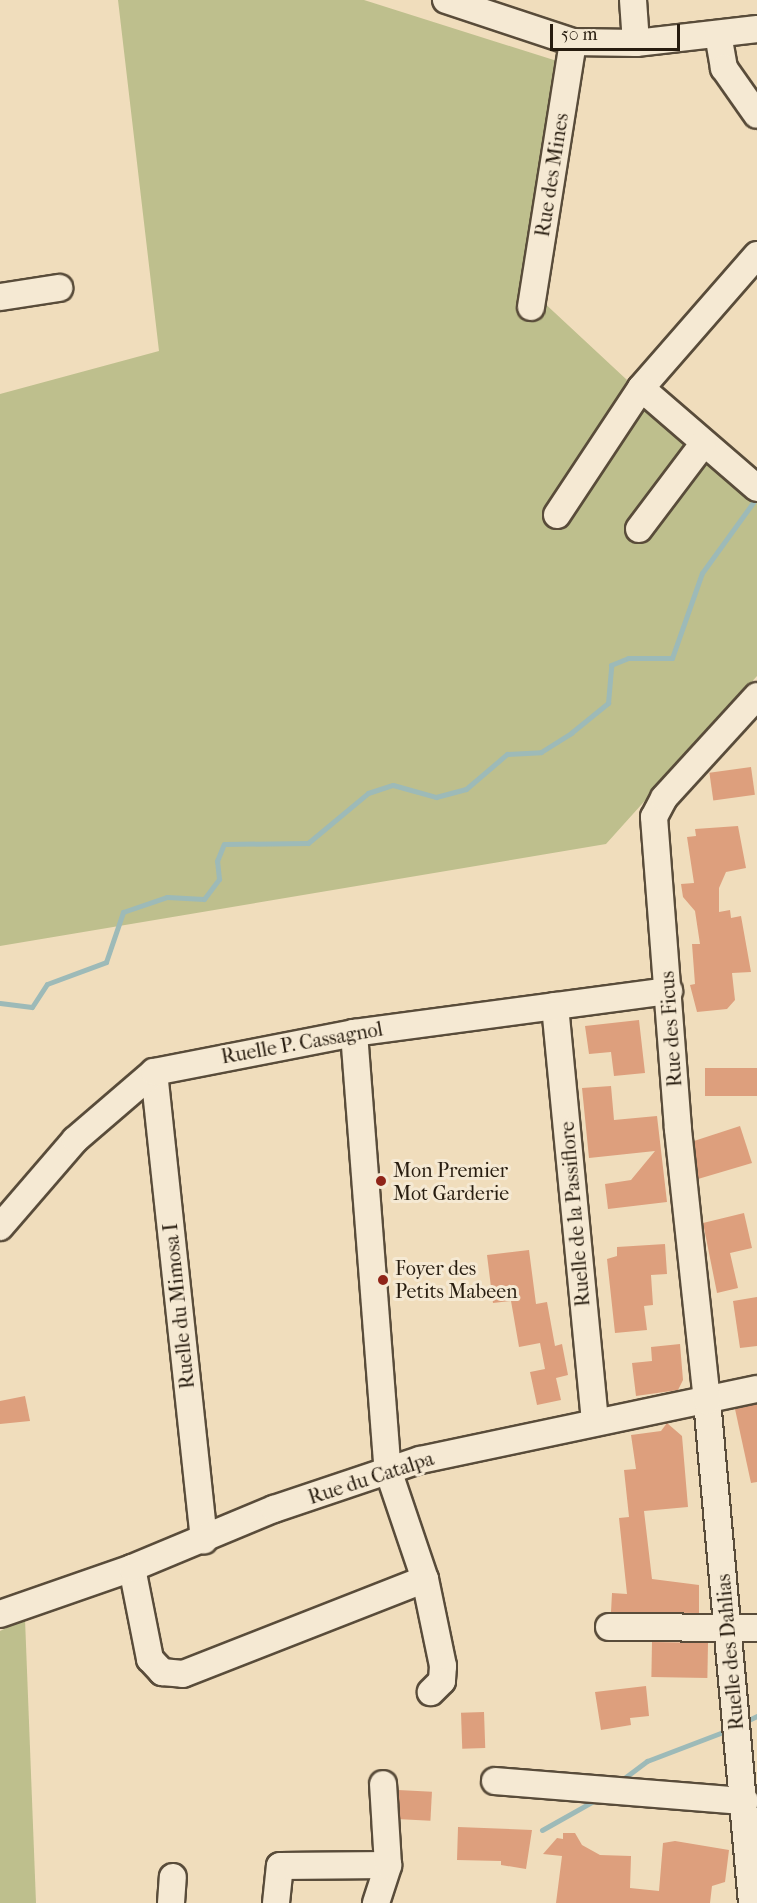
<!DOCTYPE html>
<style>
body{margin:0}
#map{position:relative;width:757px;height:1903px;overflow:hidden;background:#f0ddbc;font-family:"IM FELL French Canon",serif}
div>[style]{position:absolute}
.green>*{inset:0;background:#bebf8d}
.stream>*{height:5px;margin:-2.5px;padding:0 2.5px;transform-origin:2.5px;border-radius:2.5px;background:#9dbab8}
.building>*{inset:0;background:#dd9f7d;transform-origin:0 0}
.roads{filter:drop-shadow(2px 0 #594c3a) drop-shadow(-2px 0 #594c3a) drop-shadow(0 2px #594c3a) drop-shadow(0 -2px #594c3a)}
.minor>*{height:26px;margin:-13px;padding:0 13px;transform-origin:13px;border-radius:13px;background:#f5e9d3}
.dots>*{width:16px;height:16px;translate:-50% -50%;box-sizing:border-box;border:3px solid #f5e9d3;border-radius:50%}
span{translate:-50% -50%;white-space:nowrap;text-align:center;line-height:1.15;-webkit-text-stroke:6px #f5e9d3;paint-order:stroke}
.street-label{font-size:20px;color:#271c0f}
.poi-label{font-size:20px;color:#271c0f}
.left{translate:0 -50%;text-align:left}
.scale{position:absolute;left:550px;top:24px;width:130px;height:27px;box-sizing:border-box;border:3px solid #271c0f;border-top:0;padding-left:8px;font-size:18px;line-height:21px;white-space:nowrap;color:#271c0f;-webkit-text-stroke:4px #f5e9d3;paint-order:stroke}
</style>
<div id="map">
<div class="green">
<div style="clip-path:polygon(118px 0,364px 0,576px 67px,540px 299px,757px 501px,757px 676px,606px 844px,0 946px,0 394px,159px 351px)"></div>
<div style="clip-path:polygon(25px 1619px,36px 1903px,0 1903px,0 1631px)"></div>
</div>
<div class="stream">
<div style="left:0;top:1003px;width:32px;rotate:7deg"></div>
<div style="left:32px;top:1007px;width:27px;rotate:-57deg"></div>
<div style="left:47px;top:984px;width:63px;rotate:-20.4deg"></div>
<div style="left:106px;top:962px;width:53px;rotate:-71.2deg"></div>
<div style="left:123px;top:912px;width:46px;rotate:-18.8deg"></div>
<div style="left:167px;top:897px;width:37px;rotate:3deg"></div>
<div style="left:204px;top:899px;width:25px;rotate:-53deg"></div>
<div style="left:219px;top:879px;width:18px;rotate:-96deg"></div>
<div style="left:217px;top:861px;width:18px;rotate:-68deg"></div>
<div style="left:224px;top:844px;width:84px;rotate:-0.7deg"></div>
<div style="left:308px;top:843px;width:78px;rotate:-39.8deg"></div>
<div style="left:368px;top:793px;width:26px;rotate:-18deg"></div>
<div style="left:393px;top:785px;width:45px;rotate:15.6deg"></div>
<div style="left:436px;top:797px;width:31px;rotate:-15deg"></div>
<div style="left:466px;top:789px;width:54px;rotate:-40.5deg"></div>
<div style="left:507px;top:754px;width:34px;rotate:-3deg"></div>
<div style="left:541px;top:752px;width:36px;rotate:-32deg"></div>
<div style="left:571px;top:733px;width:48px;rotate:-39deg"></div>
<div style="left:608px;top:703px;width:38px;rotate:-85deg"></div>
<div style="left:611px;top:665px;width:18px;rotate:-22deg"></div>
<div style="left:628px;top:658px;width:44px"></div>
<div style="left:672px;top:658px;width:90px;rotate:-70.6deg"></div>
<div style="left:702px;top:573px;width:94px;rotate:-54.1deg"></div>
<div style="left:742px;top:1723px;width:17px;rotate:-25deg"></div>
<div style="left:619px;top:1782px;width:35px;rotate:-37deg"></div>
<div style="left:647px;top:1761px;width:87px;rotate:-20.9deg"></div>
<div style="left:542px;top:1830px;width:63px;rotate:-29.4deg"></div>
</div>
<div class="building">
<div style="left:751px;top:767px;width:28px;height:42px;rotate:82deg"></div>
<div style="clip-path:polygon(738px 826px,746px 868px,726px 872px,719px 888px,719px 912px,730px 910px,731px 918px,741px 916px,751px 972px,732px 973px,735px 1000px,727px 1009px,697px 1012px,690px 985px,695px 984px,692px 944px,700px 944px,695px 911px,683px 897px,681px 884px,694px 883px,687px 837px,696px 836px,695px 829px)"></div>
<div style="clip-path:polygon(639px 1020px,645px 1073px,614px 1076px,611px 1052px,589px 1054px,585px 1026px)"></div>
<div style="left:757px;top:1068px;width:28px;height:52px;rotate:90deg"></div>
<div style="clip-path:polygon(611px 1086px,614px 1120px,657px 1116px,667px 1202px,608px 1209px,605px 1184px,631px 1180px,655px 1151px,589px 1158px,582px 1088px)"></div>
<div style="clip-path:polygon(740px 1126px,752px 1163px,698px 1179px,694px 1141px)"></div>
<div style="clip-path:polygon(744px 1213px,752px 1248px,730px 1253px,738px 1288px,717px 1293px,703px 1223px)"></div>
<div style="clip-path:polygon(665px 1244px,667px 1274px,651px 1275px,653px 1305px,644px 1306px,647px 1330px,615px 1333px,607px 1259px,617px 1256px,617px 1247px)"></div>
<div style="clip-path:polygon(529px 1250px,536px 1304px,547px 1302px,555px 1346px,562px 1344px,568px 1375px,556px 1378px,561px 1400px,537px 1405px,530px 1372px,545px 1369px,540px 1343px,519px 1347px,511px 1301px,493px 1303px,487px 1255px)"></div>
<div style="clip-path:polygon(757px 1297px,757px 1346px,740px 1348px,733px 1301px)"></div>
<div style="clip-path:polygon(680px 1344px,683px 1380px,678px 1390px,636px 1396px,632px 1363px,652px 1361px,651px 1347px)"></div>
<div style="clip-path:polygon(25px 1396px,30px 1421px,0 1424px,0 1401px)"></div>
<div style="clip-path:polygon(757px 1404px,757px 1482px,751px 1483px,735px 1409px)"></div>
<div style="clip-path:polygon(667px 1423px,682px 1436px,688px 1507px,644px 1511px,652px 1579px,699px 1585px,699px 1613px,611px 1612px,612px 1593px,627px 1594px,619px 1518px,629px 1517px,624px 1470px,636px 1469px,631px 1435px,661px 1431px)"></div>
<div style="left:652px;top:1642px;width:56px;height:35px;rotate:1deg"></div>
<div style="clip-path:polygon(646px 1686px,649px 1716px,630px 1718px,631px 1725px,601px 1730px,595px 1692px)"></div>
<div style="left:484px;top:1712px;width:36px;height:23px;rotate:88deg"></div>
<div style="left:398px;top:1790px;width:34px;height:29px;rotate:3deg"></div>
<div style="clip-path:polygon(458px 1827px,532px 1830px,526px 1869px,501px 1865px,501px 1861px,457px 1860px)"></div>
<div style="clip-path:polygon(563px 1833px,575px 1833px,582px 1845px,600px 1855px,631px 1856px,630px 1888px,659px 1891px,663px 1843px,675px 1841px,729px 1850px,725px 1882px,712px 1886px,710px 1903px,556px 1903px,562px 1856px,543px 1854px,557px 1838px,563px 1839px)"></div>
</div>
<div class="roads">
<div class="minor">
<div style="left:446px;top:0;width:134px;rotate:18.3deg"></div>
<div style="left:573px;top:42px;width:63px;rotate:0.9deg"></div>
<div style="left:636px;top:43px;width:122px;rotate:-6.6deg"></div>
<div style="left:633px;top:0;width:43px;rotate:86deg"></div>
<div style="left:718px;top:34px;width:35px;rotate:80deg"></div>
<div style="left:724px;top:68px;width:57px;rotate:54.9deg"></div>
<div style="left:757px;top:255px;width:176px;rotate:131.1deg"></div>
<div style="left:641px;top:388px;width:153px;rotate:40.8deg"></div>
<div style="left:0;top:297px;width:60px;rotate:-8.7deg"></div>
<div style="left:531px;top:307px;width:268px;rotate:-81deg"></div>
<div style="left:557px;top:515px;width:152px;rotate:-56.5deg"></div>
<div style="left:639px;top:529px;width:106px;rotate:-53deg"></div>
<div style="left:555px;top:1006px;width:417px;rotate:84.5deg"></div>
<div style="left:354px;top:1033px;width:438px;rotate:85.6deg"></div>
<div style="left:388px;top:1470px;width:115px;rotate:71.3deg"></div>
<div style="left:425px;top:1579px;width:89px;rotate:78.3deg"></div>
<div style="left:443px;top:1666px;width:15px;rotate:94deg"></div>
<div style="left:442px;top:1681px;width:16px;rotate:135deg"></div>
<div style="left:154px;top:1072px;width:471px;rotate:83.9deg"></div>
<div style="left:0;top:1227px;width:115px;rotate:-49.2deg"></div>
<div style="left:75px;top:1140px;width:104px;rotate:-40.7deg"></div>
<div style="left:154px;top:1072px;width:204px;rotate:-11deg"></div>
<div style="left:354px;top:1033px;width:318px;rotate:-7.6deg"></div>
<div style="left:132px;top:1568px;width:93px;rotate:78.8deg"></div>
<div style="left:150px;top:1659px;width:18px;rotate:47deg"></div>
<div style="left:162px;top:1672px;width:21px;rotate:5deg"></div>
<div style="left:183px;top:1674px;width:260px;rotate:-21.4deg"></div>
<div style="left:0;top:1614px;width:140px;rotate:-19.2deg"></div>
<div style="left:132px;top:1568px;width:154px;rotate:-22.6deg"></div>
<div style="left:274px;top:1509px;width:154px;rotate:-18.6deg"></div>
<div style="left:420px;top:1460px;width:344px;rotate:-11.9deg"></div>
<div style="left:609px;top:1627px;width:148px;rotate:0.4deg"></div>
<div style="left:495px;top:1781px;width:251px;rotate:4.6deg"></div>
<div style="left:171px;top:1903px;width:26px;rotate:-86deg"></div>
<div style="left:276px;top:1903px;width:37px;rotate:-84deg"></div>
<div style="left:280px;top:1866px;width:108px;rotate:-0.5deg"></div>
<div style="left:376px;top:1903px;width:40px;rotate:-72deg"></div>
<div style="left:388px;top:1865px;width:81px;rotate:-93.5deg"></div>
<div style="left:752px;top:1903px;width:504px;rotate:-95.12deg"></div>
<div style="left:707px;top:1401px;width:274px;rotate:-96.1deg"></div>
<div style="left:678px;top:1129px;width:313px;rotate:-94.4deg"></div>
<div style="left:654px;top:817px;width:21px;rotate:-62deg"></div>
<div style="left:664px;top:798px;width:138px;rotate:-47.6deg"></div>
</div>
</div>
<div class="dots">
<div style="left:381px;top:1181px;background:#8f2418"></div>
<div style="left:383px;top:1280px;background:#8f2418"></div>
</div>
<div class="street-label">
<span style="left:552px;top:175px;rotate:-81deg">Rue des Mines</span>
<span style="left:671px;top:1029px;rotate:-94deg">Rue des Ficus</span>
<span style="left:302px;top:1043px;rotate:-10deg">Ruelle P. Cassagnol</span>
<span style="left:575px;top:1214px;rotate:-95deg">Ruelle de la Passiflore</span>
<span style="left:179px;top:1306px;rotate:-96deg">Ruelle du Mimosa I</span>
<span style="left:371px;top:1478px;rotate:-18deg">Rue du Catalpa</span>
<span style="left:730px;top:1652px;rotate:-95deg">Ruelle des Dahlias</span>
</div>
<div class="poi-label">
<span class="left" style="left:393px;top:1182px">Mon Premier<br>Mot Garderie</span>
<span class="left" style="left:395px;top:1280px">Foyer des<br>Petits Mabeen</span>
</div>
<div class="scale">50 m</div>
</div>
